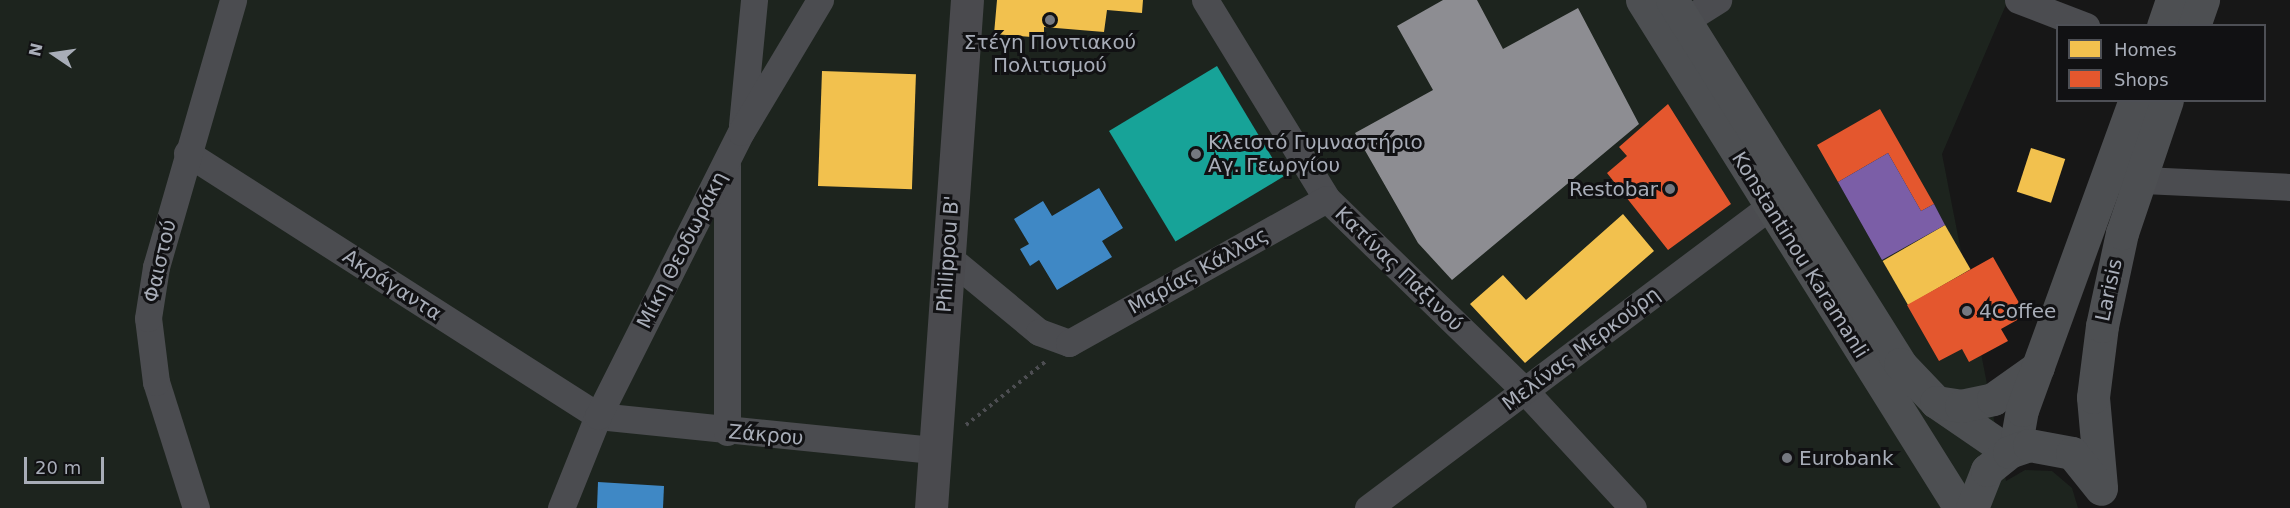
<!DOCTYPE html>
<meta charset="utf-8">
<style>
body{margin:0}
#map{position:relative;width:2290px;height:508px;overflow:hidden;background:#171717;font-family:"DejaVu Sans",sans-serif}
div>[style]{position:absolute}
.green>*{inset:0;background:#1d241e}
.homes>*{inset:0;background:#f2c14e;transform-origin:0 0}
.shops>*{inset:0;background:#e4572e}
.offices>*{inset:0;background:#7b5ea7}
.schools>*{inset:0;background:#3f88c5}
.public>*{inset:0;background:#17a398;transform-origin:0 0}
.industry>*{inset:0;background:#8d8d92}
.path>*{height:4px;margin-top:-2px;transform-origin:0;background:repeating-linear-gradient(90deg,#4d4e52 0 3px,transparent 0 7.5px)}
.street>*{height:27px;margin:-13.5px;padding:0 13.5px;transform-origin:13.5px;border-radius:13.5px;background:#4b4c50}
.secondary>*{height:33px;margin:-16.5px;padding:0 16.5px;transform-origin:16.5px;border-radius:16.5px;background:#4a4a4e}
.primary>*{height:33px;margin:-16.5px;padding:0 16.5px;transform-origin:16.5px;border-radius:16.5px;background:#4d4f52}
.dots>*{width:16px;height:16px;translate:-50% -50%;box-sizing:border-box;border:3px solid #111113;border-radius:50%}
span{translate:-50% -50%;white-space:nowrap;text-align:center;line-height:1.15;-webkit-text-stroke:6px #111113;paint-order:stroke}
.poi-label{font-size:20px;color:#a8adb8}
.left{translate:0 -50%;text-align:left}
.right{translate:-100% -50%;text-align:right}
.street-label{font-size:20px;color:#a8adb8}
.legend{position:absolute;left:2056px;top:24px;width:210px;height:78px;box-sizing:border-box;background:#111113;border:2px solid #4d4f55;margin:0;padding:8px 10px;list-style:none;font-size:18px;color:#a8adb8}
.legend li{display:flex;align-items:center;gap:12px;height:30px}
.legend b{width:30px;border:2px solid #4d4f55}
.north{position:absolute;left:24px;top:24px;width:60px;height:60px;-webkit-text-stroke:4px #111113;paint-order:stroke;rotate:283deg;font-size:16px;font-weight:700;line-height:24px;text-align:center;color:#a8adb8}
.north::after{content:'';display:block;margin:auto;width:21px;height:27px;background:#a8adb8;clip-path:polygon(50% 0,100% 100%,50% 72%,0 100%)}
.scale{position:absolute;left:24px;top:457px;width:80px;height:27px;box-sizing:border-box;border:3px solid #a8adb8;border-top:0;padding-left:8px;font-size:18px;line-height:21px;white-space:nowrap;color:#a8adb8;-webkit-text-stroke:4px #111113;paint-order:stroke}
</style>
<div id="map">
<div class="green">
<div style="clip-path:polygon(0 0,2008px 0,1942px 154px,2006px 481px,2025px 470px,2052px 471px,2072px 488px,2078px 508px,0 508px)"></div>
</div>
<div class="homes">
<div style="clip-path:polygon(997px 0,1143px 0,1142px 13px,1107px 10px,1104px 32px,1044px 27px,1044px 38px,994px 34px)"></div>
<div style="left:822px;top:71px;width:94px;height:115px;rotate:2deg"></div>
<div style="left:2031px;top:148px;width:36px;height:46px;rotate:18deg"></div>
<div style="clip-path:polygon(1623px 214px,1654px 251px,1525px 363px,1470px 304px,1503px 275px,1526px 300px)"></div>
<div style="left:1945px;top:225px;width:51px;height:72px;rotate:60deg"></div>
</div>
<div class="shops">
<div style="clip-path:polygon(1668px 104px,1731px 204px,1668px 250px,1607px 173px,1627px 156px,1619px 147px)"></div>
<div style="clip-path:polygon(1880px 109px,1934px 204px,1921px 211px,1888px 153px,1838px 182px,1817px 145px)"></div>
<div style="clip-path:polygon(1993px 257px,2026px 315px,2001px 329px,2008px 341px,1969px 362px,1962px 349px,1939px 361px,1907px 305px)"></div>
</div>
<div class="offices">
<div style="clip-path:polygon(1888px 153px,1921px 211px,1934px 204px,1945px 225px,1882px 260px,1838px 182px)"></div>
</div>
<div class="schools">
<div style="clip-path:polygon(1099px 188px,1123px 228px,1102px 241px,1112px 257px,1057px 290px,1039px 260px,1030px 266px,1020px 249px,1029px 244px,1014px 219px,1043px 201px,1052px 216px)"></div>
<div style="clip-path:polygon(598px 482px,664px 486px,663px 508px,597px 508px)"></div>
</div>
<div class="public">
<div style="left:1217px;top:66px;width:129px;height:126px;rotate:59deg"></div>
</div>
<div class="industry">
<div style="clip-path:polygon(1443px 0,1477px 0,1503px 49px,1578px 8px,1639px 124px,1452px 280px,1418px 243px,1355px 133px,1433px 90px,1397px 26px)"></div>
</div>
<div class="path">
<div style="left:966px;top:425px;width:101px;rotate:-38.6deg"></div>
</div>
<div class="street">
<div style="left:1205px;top:0;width:233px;rotate:58.5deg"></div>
<div style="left:1327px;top:199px;width:276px;rotate:44.1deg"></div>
<div style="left:1525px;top:391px;width:159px;rotate:47.3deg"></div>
<div style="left:2018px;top:0;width:73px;rotate:20.9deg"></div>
<div style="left:1686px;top:20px;width:38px;rotate:-32deg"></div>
<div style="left:742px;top:125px;width:126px;rotate:-84.5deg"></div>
<div style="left:187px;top:153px;width:488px;rotate:32.6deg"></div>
<div style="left:598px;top:416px;width:339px;rotate:5.8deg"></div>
<div style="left:727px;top:165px;width:267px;rotate:90deg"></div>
<div style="left:2122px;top:179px;width:168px;rotate:2.7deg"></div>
<div style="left:947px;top:256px;width:119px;rotate:39.6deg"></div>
<div style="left:1039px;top:332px;width:32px;rotate:20deg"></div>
<div style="left:1069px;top:343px;width:295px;rotate:-29.2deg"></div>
<div style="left:196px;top:508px;width:132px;rotate:-107.6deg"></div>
<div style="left:156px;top:382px;width:64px;rotate:-97.1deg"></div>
<div style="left:148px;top:318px;width:52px;rotate:-81.1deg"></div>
<div style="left:156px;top:267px;width:278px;rotate:-73.9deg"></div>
<div style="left:561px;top:508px;width:99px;rotate:-68.1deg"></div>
<div style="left:598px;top:416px;width:318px;rotate:-63.3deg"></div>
<div style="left:741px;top:132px;width:154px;rotate:-59.1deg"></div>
<div style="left:1368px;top:508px;width:501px;rotate:-36.89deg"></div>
<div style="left:1769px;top:207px;width:23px;rotate:-18deg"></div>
</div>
<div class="secondary">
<div style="left:931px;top:508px;width:509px;rotate:-85.95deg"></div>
</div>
<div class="primary">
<div style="left:1642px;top:0;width:599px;rotate:57.95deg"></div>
<div style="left:1672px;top:0;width:430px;rotate:57.9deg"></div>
<div style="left:1900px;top:364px;width:52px;rotate:46.5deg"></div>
<div style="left:1936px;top:402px;width:88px;rotate:34.4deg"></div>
<div style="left:2163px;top:26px;width:28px;rotate:-71deg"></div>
<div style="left:2194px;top:26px;width:28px;rotate:-71deg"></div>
<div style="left:1936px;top:402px;width:25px;rotate:9deg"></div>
<div style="left:1961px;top:406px;width:33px;rotate:-12deg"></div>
<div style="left:1993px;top:399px;width:55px;rotate:-35.4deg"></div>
<div style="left:2015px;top:449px;width:40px;rotate:-80deg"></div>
<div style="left:2022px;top:410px;width:330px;rotate:-70deg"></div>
<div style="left:2101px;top:487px;width:90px;rotate:-95.1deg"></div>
<div style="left:2093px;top:397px;width:72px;rotate:-82.8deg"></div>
<div style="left:2102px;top:326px;width:95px;rotate:-77.9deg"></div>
<div style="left:2122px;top:233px;width:140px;rotate:-71.3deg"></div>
<div style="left:1972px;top:508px;width:41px;rotate:-68.5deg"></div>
<div style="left:1987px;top:470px;width:28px;rotate:-39deg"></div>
<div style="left:2009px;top:452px;width:21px;rotate:-19deg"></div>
<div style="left:2029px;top:445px;width:44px;rotate:10.5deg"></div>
<div style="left:2072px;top:453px;width:46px;rotate:51.1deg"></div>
</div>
<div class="dots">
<div style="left:1050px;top:20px;background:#757880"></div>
<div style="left:1196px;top:154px;background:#757880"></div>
<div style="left:1670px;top:189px;background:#757880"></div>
<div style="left:1967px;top:311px;background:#757880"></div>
<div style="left:1787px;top:458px;background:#757880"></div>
</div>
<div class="poi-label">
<span style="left:1050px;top:54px">Στέγη Ποντιακού<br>Πολιτισμού</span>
<span class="left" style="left:1208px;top:154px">Κλειστό Γυμναστήριο<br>Αγ. Γεωργίου</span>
<span class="right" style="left:1658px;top:189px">Restobar</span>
<span class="left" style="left:1979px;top:311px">4Coffee</span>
<span class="left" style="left:1799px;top:458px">Eurobank</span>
</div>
<div class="street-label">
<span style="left:682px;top:250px;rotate:-63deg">Μίκη Θεοδωράκη</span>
<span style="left:948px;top:254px;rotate:-86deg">Philippou B'</span>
<span style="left:1800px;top:255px;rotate:58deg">Konstantinou Karamanli</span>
<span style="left:160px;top:261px;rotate:-77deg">Φαιστού</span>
<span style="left:1399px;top:269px;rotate:44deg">Κατίνας Παξινού</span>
<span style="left:1198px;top:271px;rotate:-29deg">Μαρίας Κάλλας</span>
<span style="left:392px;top:285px;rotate:33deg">Ακράγαντα</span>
<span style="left:2109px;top:290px;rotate:-78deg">Larisis</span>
<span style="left:1581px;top:349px;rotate:-37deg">Μελίνας Μερκούρη</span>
<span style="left:766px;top:435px;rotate:5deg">Ζάκρου</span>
</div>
<ul class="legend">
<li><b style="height:16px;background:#f2c14e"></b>Homes</li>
<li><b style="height:16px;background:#e4572e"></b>Shops</li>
</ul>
<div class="north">N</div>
<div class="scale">20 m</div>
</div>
